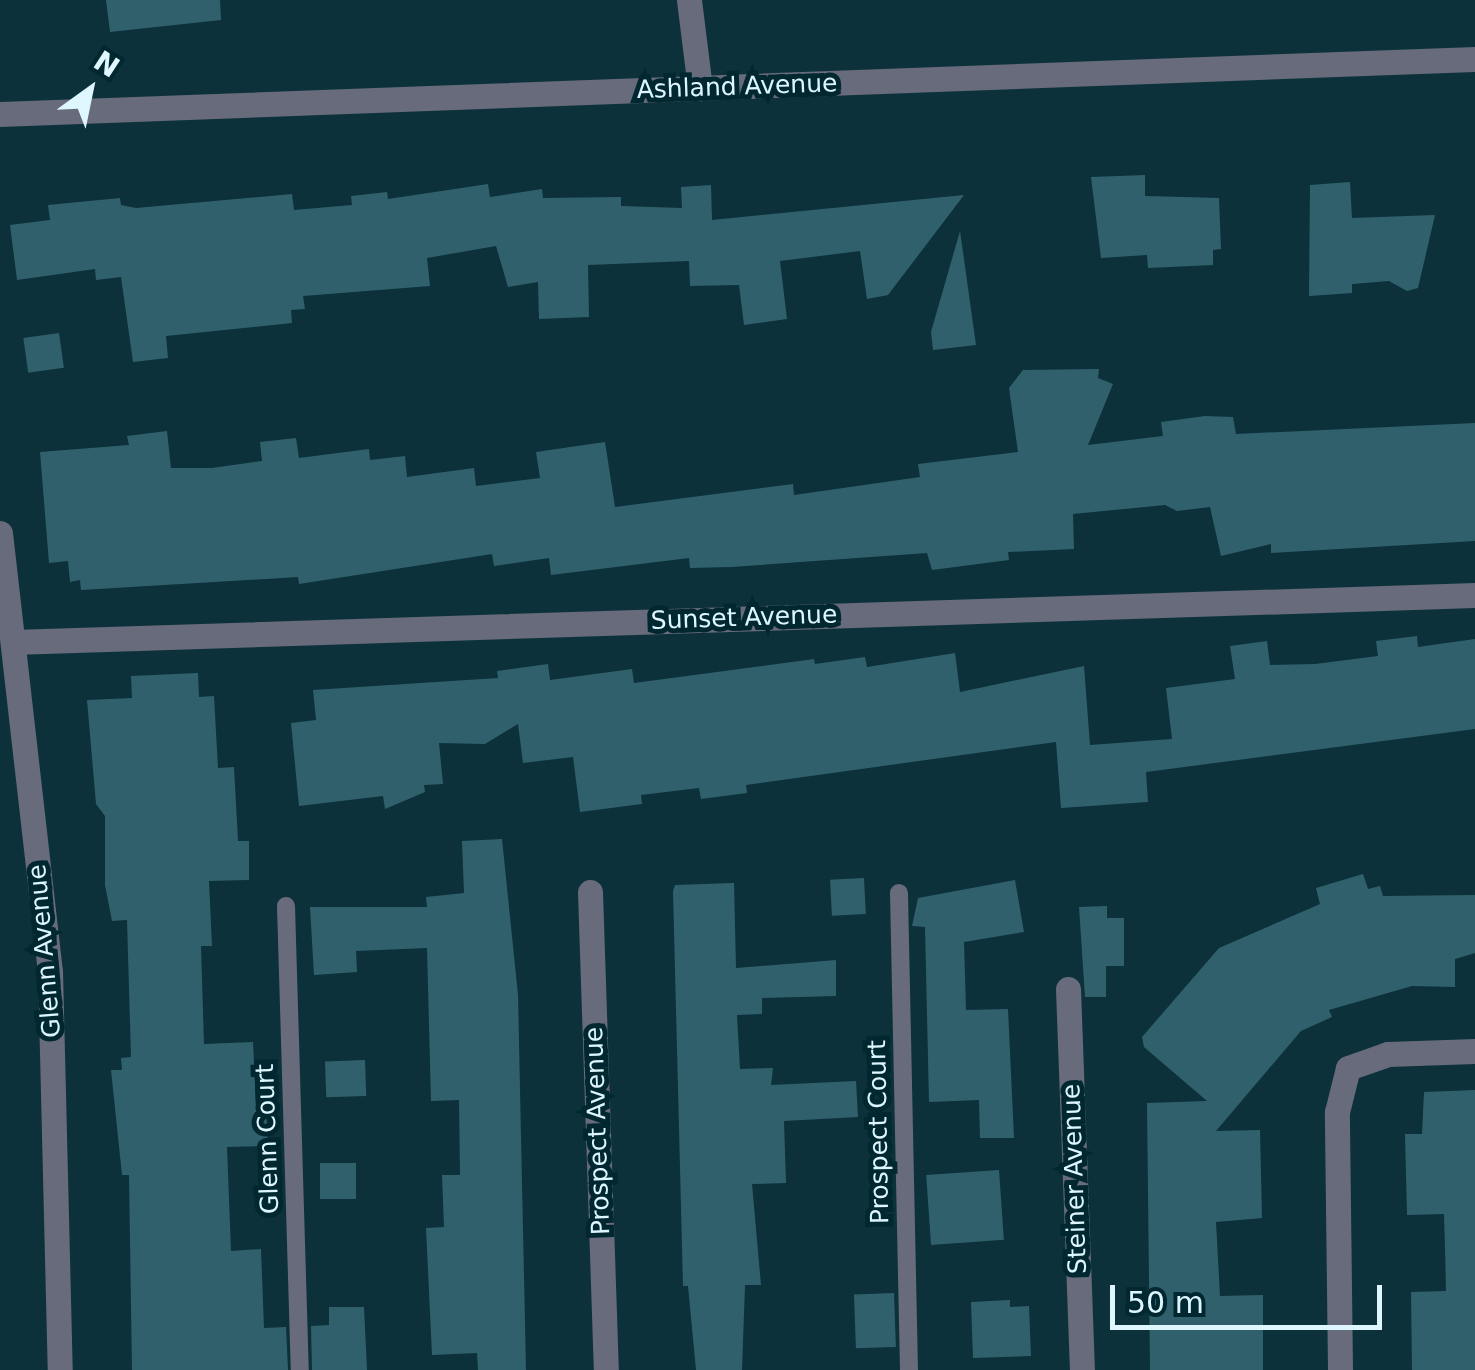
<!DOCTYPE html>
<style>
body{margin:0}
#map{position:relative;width:1475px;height:1370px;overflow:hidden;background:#0c313a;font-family:"DejaVu Sans",sans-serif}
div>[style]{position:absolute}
.building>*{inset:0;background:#31606d;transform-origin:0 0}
.lane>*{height:18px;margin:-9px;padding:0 9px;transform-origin:9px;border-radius:9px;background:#686b7b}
.street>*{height:25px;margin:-12.5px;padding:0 12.5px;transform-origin:12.5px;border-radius:12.5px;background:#686b7b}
span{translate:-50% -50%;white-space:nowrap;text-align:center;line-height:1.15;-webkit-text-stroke:10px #012730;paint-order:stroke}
.street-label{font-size:25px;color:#def6fe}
.north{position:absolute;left:40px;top:40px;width:100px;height:100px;-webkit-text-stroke:8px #012730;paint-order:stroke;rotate:33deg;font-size:28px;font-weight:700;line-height:40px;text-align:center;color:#def6fe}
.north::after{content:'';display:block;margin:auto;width:35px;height:45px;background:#def6fe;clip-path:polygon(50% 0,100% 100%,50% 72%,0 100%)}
.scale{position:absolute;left:1110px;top:1285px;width:272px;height:45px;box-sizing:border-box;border:5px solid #def6fe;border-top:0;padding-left:12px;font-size:30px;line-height:35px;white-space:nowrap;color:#def6fe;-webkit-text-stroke:8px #012730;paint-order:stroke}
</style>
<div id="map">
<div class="building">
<div style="clip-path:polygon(106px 0,220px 0,221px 20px,110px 32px)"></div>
<div style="clip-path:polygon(1145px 175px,1145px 196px,1219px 198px,1221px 249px,1213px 250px,1213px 265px,1148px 268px,1147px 255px,1101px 258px,1091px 177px)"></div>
<div style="clip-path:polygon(1350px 182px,1352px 218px,1435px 215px,1418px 288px,1407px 291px,1389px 281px,1352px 284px,1352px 293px,1309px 296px,1310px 185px)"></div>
<div style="clip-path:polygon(488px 184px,490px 197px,542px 189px,543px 198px,621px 197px,621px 206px,682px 208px,681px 187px,711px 185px,712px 220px,964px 195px,888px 295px,867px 299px,860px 251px,780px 261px,787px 319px,744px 325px,739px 285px,690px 286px,689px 261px,588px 265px,589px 317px,539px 319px,538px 282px,508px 287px,496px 246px,427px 258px,430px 286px,303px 296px,305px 309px,291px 310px,292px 323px,166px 336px,168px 358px,133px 362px,121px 277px,96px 280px,95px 269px,17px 280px,10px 225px,50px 220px,48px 205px,120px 198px,121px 205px,136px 208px,292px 194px,294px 210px,352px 205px,351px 196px,387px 192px,388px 199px)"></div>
<div style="clip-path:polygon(960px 231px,976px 345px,933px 350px,931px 332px)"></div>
<div style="left:59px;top:333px;width:35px;height:36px;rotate:82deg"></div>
<div style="clip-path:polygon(1099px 369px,1098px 378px,1113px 384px,1088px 445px,1163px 436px,1161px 422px,1205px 416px,1233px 417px,1236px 434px,1475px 423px,1475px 541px,1271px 553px,1271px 544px,1221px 556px,1210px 507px,1177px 511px,1165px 505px,1073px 514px,1074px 549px,1008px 552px,1009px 560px,932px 570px,927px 553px,731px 567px,690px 568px,689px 558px,551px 575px,549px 558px,494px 566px,492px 554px,299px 584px,298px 577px,81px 590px,80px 580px,70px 582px,68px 561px,49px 563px,40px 452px,129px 445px,127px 436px,167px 431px,171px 468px,212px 468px,262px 461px,260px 442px,296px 438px,299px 458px,369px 449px,370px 460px,405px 456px,407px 477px,474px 468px,476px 486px,540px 478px,536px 452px,605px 442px,615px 507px,793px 484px,794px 495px,920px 477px,918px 464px,1018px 452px,1009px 388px,1023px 370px)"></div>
<div style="clip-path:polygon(1417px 636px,1418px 647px,1475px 639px,1475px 729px,1146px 772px,1148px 802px,1061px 808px,1056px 742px,746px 785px,747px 793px,701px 799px,699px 788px,641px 795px,642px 804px,580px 812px,573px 757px,523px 763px,518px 724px,485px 744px,439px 743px,443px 784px,424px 785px,425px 792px,385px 809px,383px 796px,299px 806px,291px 723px,316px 720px,313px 690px,498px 678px,497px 671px,548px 664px,550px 680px,632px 669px,634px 683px,814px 659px,815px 664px,865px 657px,867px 667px,955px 653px,960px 692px,1084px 666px,1090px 745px,1172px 739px,1166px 688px,1235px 679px,1230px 646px,1267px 641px,1270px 665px,1315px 664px,1378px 656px,1376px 641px)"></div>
<div style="clip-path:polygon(198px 673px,199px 697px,214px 696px,218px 768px,234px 767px,238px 841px,249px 841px,249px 880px,209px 881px,212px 946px,201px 946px,204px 1044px,253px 1042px,256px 1106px,266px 1106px,268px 1146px,227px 1147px,231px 1251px,261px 1249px,264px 1328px,286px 1327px,288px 1370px,132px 1370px,129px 1175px,122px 1175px,111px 1070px,122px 1070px,121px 1058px,131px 1057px,127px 920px,112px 921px,105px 885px,105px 816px,96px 804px,87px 700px,132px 698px,131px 676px)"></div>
<div style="clip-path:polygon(502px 839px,518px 995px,526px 1370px,478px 1370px,477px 1353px,432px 1355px,426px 1228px,444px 1227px,442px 1175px,460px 1175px,459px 1100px,431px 1101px,427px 948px,356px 951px,357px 972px,314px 975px,310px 907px,427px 907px,426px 897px,464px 893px,462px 841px)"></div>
<div style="clip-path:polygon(1363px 874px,1368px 889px,1380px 886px,1383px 896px,1475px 895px,1475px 953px,1455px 959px,1455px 987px,1412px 986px,1329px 1010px,1332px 1017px,1301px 1031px,1216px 1131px,1260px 1130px,1262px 1218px,1216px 1222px,1220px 1296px,1263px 1295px,1263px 1370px,1150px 1370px,1147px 1103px,1207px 1101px,1144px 1047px,1142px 1037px,1219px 948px,1320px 904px,1316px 888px)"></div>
<div style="left:864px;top:878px;width:36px;height:34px;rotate:87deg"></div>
<div style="clip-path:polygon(1015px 880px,1024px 932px,964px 942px,966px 1010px,1008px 1009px,1014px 1138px,980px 1138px,979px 1100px,929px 1102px,925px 927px,912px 926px,918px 898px)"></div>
<div style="clip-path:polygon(734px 883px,736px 968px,836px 960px,836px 996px,762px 998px,762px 1014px,737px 1015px,740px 1069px,773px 1068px,771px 1085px,856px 1081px,858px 1117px,784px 1121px,786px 1183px,752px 1184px,761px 1285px,745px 1285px,742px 1370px,696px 1370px,688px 1286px,683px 1286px,673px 891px,675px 885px)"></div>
<div style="clip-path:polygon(1107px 906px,1107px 918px,1124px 918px,1124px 966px,1106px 966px,1106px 997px,1085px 997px,1079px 907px)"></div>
<div style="left:365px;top:1060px;width:36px;height:40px;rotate:88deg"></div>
<div style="clip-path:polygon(1475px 1090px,1475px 1370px,1412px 1370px,1411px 1292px,1446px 1291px,1445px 1248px,1444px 1214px,1407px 1215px,1405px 1134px,1422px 1134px,1424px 1092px)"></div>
<div style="left:320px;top:1163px;width:36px;height:36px"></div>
<div style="left:999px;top:1170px;width:70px;height:73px;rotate:86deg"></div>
<div style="left:894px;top:1293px;width:54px;height:40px;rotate:88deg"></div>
<div style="clip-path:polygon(1010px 1300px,1010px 1307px,1029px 1306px,1031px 1356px,973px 1358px,971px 1302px)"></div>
<div style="clip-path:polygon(329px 1307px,364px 1307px,367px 1370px,312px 1370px,311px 1326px,329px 1325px)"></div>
</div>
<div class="lane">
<div style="left:899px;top:893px;width:477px;rotate:88.8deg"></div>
<div style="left:286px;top:906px;width:464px;rotate:88.3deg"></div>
</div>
<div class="street">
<div style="left:689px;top:0;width:89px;rotate:82.9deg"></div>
<div style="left:0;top:114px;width:1476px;rotate:-2.14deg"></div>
<div style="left:0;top:533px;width:441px;rotate:83.5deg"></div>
<div style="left:50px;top:971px;width:399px;rotate:88.6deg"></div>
<div style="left:13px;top:642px;width:1463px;rotate:-1.84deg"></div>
<div style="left:590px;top:892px;width:478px;rotate:88.1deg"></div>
<div style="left:1068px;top:989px;width:381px;rotate:87.9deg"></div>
<div style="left:1340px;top:1370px;width:258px;rotate:-90.7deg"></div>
<div style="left:1337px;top:1112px;width:45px;rotate:-76deg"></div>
<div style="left:1348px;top:1068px;width:42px;rotate:-19.3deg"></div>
<div style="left:1388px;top:1054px;width:87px;rotate:-2deg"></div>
</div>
<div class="street-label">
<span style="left:737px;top:87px;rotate:-2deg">Ashland Avenue</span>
<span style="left:744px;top:618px;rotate:-2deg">Sunset Avenue</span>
<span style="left:45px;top:951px;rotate:-95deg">Glenn Avenue</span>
<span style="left:598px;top:1131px;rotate:-92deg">Prospect Avenue</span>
<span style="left:879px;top:1132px;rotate:-91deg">Prospect Court</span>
<span style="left:268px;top:1139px;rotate:-92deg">Glenn Court</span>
<span style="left:1075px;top:1179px;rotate:-92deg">Steiner Avenue</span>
</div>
<div class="north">N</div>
<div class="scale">50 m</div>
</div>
